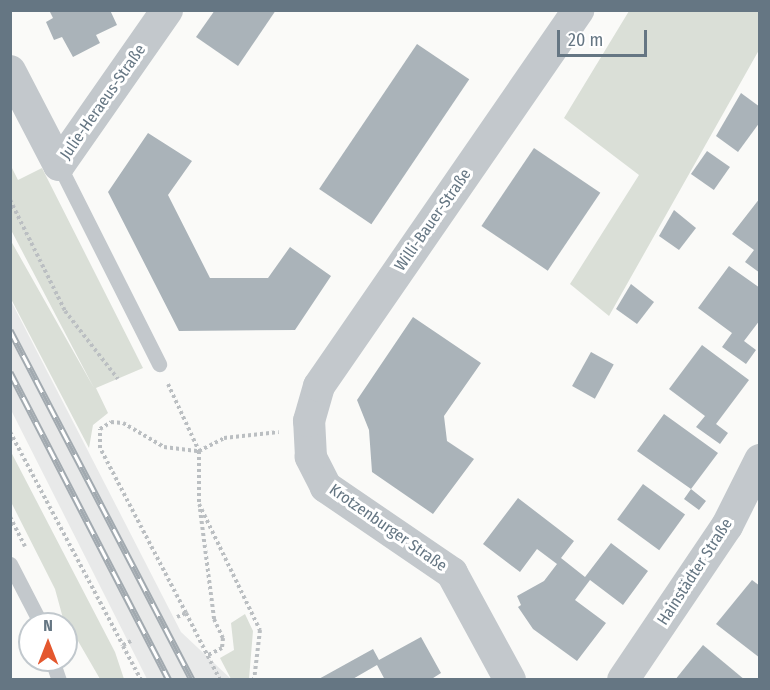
<!DOCTYPE html>
<meta charset="utf-8">
<style>
body{margin:0}
#map{position:relative;width:770px;height:690px;overflow:hidden;background:#fafaf8;font-family:"Fira Sans Condensed",sans-serif}
div>[style]{position:absolute}
.built>*{inset:0;background:#e8e9e9}
.green>*{inset:0;background:#dadfd7}
.building>*{inset:0;background:#aab3b9;transform-origin:0 0}
.path>*{height:4px;margin-top:-2px;transform-origin:0;background:repeating-linear-gradient(90deg,#bbbfc2 0 3px,transparent 0 6px)}
.service>*{height:15px;margin:-7.5px;padding:0 7.5px;transform-origin:7.5px;border-radius:7.5px;background:#c3c8cc}
.minor>*{height:32px;margin:-16px;padding:0 16px;transform-origin:16px;border-radius:16px;background:#c3c8cc}
.rail>*{height:7px;margin-top:-3.5px;transform-origin:0;background:repeating-linear-gradient(90deg,#fff 0 14px,#a2aab0 0 28px);box-sizing:border-box;border-block:2px solid #a2aab0}
span{translate:-50% -50%;white-space:nowrap;text-align:center;line-height:1.15;-webkit-text-stroke:6px #fff;paint-order:stroke}
.street-label{font-size:16px;color:#657683}
.frame{position:absolute;inset:0;border:12px solid #657683;pointer-events:none}
.north{position:absolute;left:18px;top:612px;width:60px;height:60px;box-sizing:border-box;background:#fff;border:2px solid #c1c8cd;border-radius:50%;rotate:0deg;font-size:16px;font-weight:700;line-height:24px;text-align:center;color:#657683}
.north::after{content:'';display:block;margin:auto;width:21px;height:27px;background:#e4572e;clip-path:polygon(50% 0,100% 100%,50% 72%,0 100%)}
.scale{position:absolute;left:557px;top:30px;width:90px;height:27px;box-sizing:border-box;border:3px solid #657683;border-top:0;padding-left:8px;font-size:18px;line-height:21px;white-space:nowrap;color:#657683;-webkit-text-stroke:4px #fff;paint-order:stroke}
</style>
<div id="map">
<div class="built">
<div style="clip-path:polygon(10px 299px,181px 632px,231px 679px,147px 679px,11px 410px)"></div>
</div>
<div class="green">
<div style="clip-path:polygon(629px 11px,759px 11px,759px 50px,609px 316px,570px 284px,639px 175px,564px 118px)"></div>
<div style="clip-path:polygon(11px 166px,18px 180px,42px 168px,143px 368px,96px 388px,108px 413px,93px 425px,89px 448px,11px 299px,11px 241px,94px 388px,11px 230px)"></div>
<div style="clip-path:polygon(10px 450px,115px 652px,124px 679px,100px 679px,78px 641px,70px 644px,55px 589px,11px 502px)"></div>
<div style="clip-path:polygon(245px 614px,253px 631px,249px 679px,231px 679px,220px 658px,234px 650px,231px 623px)"></div>
</div>
<div class="building">
<div style="clip-path:polygon(49px 10px,110px 10px,117px 25px,96px 35px,100px 43px,73px 57px,62px 37px,54px 40px,46px 22px,53px 18px)"></div>
<div style="clip-path:polygon(215px 10px,276px 10px,238px 66px,196px 37px)"></div>
<div style="left:417px;top:44px;width:63px;height:175px;rotate:34deg"></div>
<div style="clip-path:polygon(741px 93px,760px 107px,760px 122px,738px 152px,716px 136px)"></div>
<div style="clip-path:polygon(148px 133px,192px 161px,168px 195px,210px 278px,268px 278px,290px 247px,331px 276px,295px 330px,179px 331px,108px 192px)"></div>
<div style="left:534px;top:148px;width:80px;height:94px;rotate:34deg"></div>
<div style="left:707px;top:151px;width:28px;height:28px;rotate:35deg"></div>
<div style="clip-path:polygon(760px 198px,760px 273px,745px 262px,754px 250px,732px 234px)"></div>
<div style="clip-path:polygon(674px 210px,696px 228px,679px 250px,659px 236px)"></div>
<div style="clip-path:polygon(729px 266px,760px 288px,760px 320px,744px 341px,756px 350px,746px 364px,722px 347px,732px 333px,698px 308px)"></div>
<div style="clip-path:polygon(631px 284px,654px 302px,637px 324px,616px 309px)"></div>
<div style="clip-path:polygon(413px 317px,481px 363px,444px 416px,447px 441px,474px 459px,433px 514px,372px 472px,369px 430px,357px 400px)"></div>
<div style="clip-path:polygon(702px 345px,749px 380px,716px 424px,728px 433px,720px 444px,696px 427px,705px 416px,669px 389px)"></div>
<div style="left:591px;top:352px;width:26px;height:39px;rotate:29deg"></div>
<div style="clip-path:polygon(664px 414px,718px 453px,691px 489px,706px 501px,699px 510px,684px 499px,691px 489px,637px 451px)"></div>
<div style="left:643px;top:484px;width:52px;height:44px;rotate:36deg"></div>
<div style="clip-path:polygon(518px 498px,574px 541px,561px 558px,585px 577px,611px 543px,648px 571px,623px 605px,590px 580px,575px 600px,606px 623px,577px 661px,533px 629px,518px 607px,521px 605px,517px 596px,544px 581px,557px 564px,537px 549px,520px 572px,483px 544px)"></div>
<div style="clip-path:polygon(752px 580px,760px 586px,760px 658px,716px 624px)"></div>
<div style="clip-path:polygon(421px 637px,441px 673px,430px 680px,385px 680px,377px 665px,351px 680px,317px 680px,373px 649px,379px 660px)"></div>
<div style="clip-path:polygon(703px 645px,745px 680px,675px 680px)"></div>
</div>
<div class="path">
<div style="left:10px;top:200px;width:124px;rotate:63.6deg"></div>
<div style="left:65px;top:311px;width:86px;rotate:52.1deg"></div>
<div style="left:168px;top:384px;width:74px;rotate:65.2deg"></div>
<div style="left:199px;top:451px;width:28px;rotate:-27deg"></div>
<div style="left:224px;top:438px;width:55px;rotate:-6.2deg"></div>
<div style="left:10px;top:432px;width:241px;rotate:62.1deg"></div>
<div style="left:123px;top:645px;width:9px;rotate:-27deg"></div>
<div style="left:200px;top:509px;width:111px;rotate:82.7deg"></div>
<div style="left:214px;top:619px;width:21px;rotate:65deg"></div>
<div style="left:223px;top:638px;width:10px;rotate:96deg"></div>
<div style="left:222px;top:648px;width:16px;rotate:153deg"></div>
<div style="left:10px;top:517px;width:33px;rotate:63deg"></div>
<div style="left:186px;top:613px;width:75px;rotate:63.1deg"></div>
<div style="left:177px;top:617px;width:10px;rotate:-24deg"></div>
<div style="left:186px;top:613px;width:186px;rotate:-117.5deg"></div>
<div style="left:100px;top:448px;width:19px;rotate:-90deg"></div>
<div style="left:100px;top:429px;width:13px;rotate:-32deg"></div>
<div style="left:111px;top:422px;width:12px;rotate:5deg"></div>
<div style="left:123px;top:423px;width:48px;rotate:30.3deg"></div>
<div style="left:164px;top:447px;width:35px;rotate:7deg"></div>
<div style="left:199px;top:451px;width:53px;rotate:90deg"></div>
<div style="left:199px;top:504px;width:140px;rotate:64.2deg"></div>
<div style="left:260px;top:630px;width:50px;rotate:96.8deg"></div>
<div style="left:123px;top:646px;width:38px;rotate:62deg"></div>
</div>
<div class="service">
<div style="left:59px;top:165px;width:223px;rotate:63.3deg"></div>
<div style="left:10px;top:564px;width:68px;rotate:62.7deg"></div>
<div style="left:52px;top:660px;width:21px;rotate:71deg"></div>
</div>
<div class="minor">
<div style="left:10px;top:71px;width:106px;rotate:62.5deg"></div>
<div style="left:59px;top:165px;width:189px;rotate:-55.1deg"></div>
<div style="left:510px;top:680px;width:122px;rotate:-118.5deg"></div>
<div style="left:452px;top:573px;width:153px;rotate:-145.7deg"></div>
<div style="left:326px;top:487px;width:34px;rotate:-117deg"></div>
<div style="left:311px;top:457px;width:36px;rotate:-93deg"></div>
<div style="left:309px;top:421px;width:36px;rotate:-74deg"></div>
<div style="left:319px;top:386px;width:457px;rotate:-55.4deg"></div>
<div style="left:623px;top:680px;width:186px;rotate:-56deg"></div>
<div style="left:727px;top:526px;width:74px;rotate:-63.4deg"></div>
</div>
<div class="rail">
<div style="left:10px;top:330px;width:394px;rotate:62.5deg"></div>
<div style="left:10px;top:372px;width:347px;rotate:62.7deg"></div>
</div>
<div class="street-label">
<span style="left:103px;top:102px;rotate:-55deg">Julie-Heraeus-Straße</span>
<span style="left:433px;top:220px;rotate:-55deg">Willi-Bauer-Straße</span>
<span style="left:388px;top:528px;rotate:35deg">Krotzenburger Straße</span>
<span style="left:695px;top:572px;rotate:-57deg">Hainstädter Straße</span>
</div>
<div class="frame"></div>
<div class="north">N</div>
<div class="scale">20 m</div>
</div>
